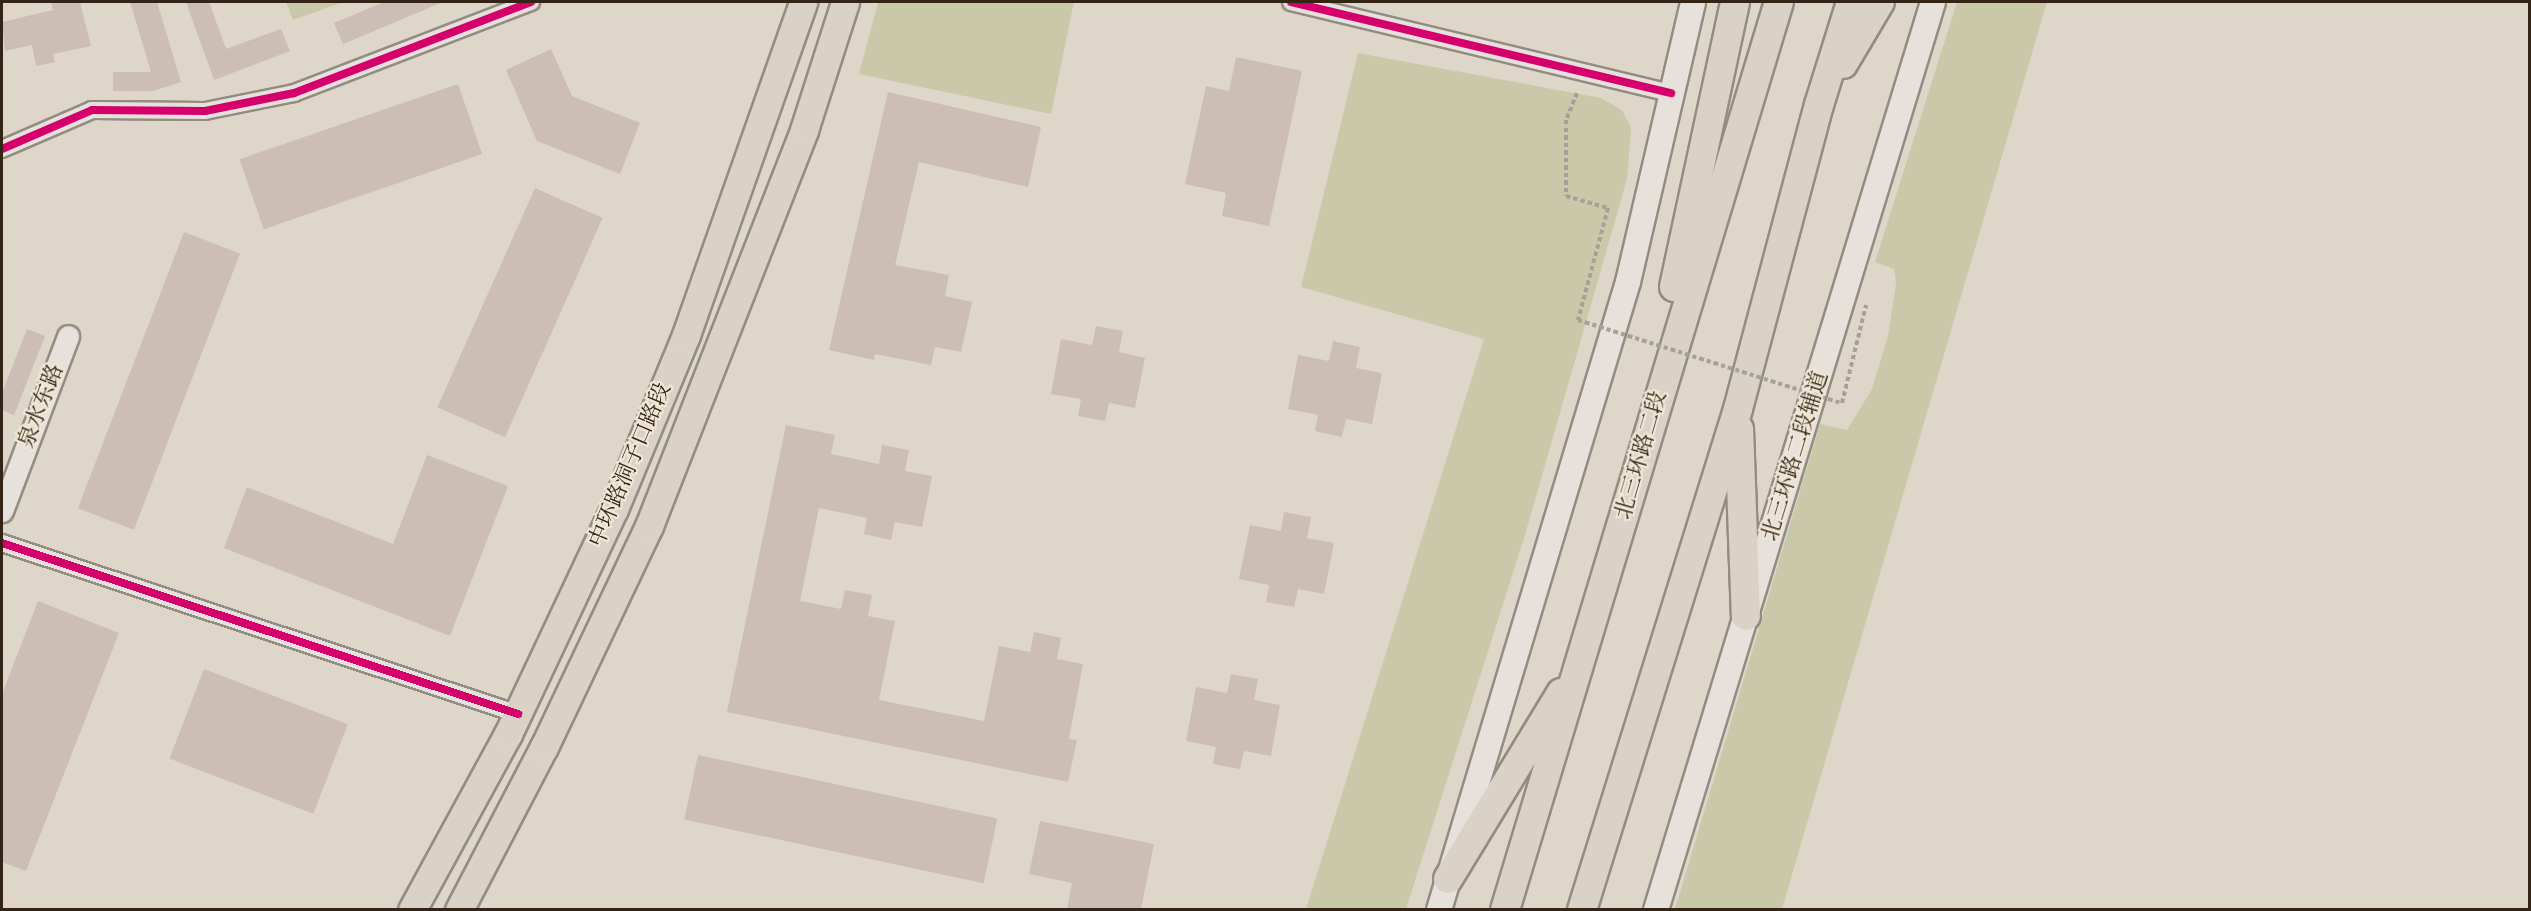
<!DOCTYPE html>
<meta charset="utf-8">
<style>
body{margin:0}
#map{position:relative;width:2531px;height:911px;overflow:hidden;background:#ded6c9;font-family:"Libre Bodoni","Noto Serif SC",serif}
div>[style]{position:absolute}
.green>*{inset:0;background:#c9c9aa}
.building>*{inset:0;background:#ccbeb5;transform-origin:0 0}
.path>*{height:4px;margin-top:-2px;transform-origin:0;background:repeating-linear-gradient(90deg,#a5a09a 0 4.5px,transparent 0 7.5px)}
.roads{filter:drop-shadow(2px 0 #938c83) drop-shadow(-2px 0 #938c83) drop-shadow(0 2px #938c83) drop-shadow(0 -2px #938c83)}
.minor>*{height:16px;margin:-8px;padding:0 8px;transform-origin:8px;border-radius:8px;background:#e6e2db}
.tertiary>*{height:21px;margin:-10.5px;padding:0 10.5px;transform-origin:10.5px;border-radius:10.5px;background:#e6e2db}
.secondary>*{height:24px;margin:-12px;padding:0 12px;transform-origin:12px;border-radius:12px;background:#e6e2db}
.primary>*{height:27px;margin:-13.5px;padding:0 13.5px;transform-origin:13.5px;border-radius:13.5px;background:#dad2c6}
.trunk>*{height:28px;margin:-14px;padding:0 14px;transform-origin:14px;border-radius:14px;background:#dad2c6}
.path-bridge>*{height:4px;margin-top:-2px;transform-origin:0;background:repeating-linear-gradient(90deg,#a5a09a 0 4.5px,transparent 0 7.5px)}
.cycleway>*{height:8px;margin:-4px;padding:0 4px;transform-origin:4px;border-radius:4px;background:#d6006c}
span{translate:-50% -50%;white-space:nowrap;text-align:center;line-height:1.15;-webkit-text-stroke:4.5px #efe6d6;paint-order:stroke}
.street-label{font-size:22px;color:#332415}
.frame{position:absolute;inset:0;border:3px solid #332415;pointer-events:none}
</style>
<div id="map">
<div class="green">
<div style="clip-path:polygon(286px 2px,343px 2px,293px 20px)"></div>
<div style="clip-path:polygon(878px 2px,1074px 2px,1051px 114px,859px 74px)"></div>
<div style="clip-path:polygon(1957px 2px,2047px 2px,1782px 909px,1675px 909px,1820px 424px,1847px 430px,1872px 389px,1888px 336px,1896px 283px,1894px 269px,1875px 262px)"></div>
<div style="clip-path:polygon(1358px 53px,1601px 98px,1622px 110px,1631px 128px,1627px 179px,1525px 535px,1406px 909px,1306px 909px,1484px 339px,1301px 287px)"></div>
</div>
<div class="building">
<div style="clip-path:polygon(51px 2px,80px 2px,91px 46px,53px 54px,55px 62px,36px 66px,32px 45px,5px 51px,2px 22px,53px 10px)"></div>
<div style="clip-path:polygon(130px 2px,157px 2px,181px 82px,153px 91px,113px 91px,113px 72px,151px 72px)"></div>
<div style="clip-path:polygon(186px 2px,209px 2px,226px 49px,281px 29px,290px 51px,214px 80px)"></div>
<div style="clip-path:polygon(384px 2px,443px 2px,343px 44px,334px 23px)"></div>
<div style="clip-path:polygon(551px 49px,572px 96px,640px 123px,620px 174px,537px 141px,506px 70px)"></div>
<div style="clip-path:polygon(1236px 57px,1302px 71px,1269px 226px,1222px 216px,1226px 193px,1185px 184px,1206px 86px,1229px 91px)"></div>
<div style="left:458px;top:84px;width:74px;height:231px;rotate:71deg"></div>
<div style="clip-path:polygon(888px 92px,1041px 127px,1028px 187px,919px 162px,895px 265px,949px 275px,945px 296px,972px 302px,961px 352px,935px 347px,931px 365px,875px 354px,874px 360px,829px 350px)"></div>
<div style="left:535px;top:188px;width:74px;height:240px;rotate:24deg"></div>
<div style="left:184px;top:232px;width:60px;height:296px;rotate:21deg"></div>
<div style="clip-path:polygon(1096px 326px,1123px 331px,1119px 352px,1145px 358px,1135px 408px,1109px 403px,1105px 421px,1078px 416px,1081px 399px,1051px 394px,1061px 339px,1092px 345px)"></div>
<div style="clip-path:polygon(27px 329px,45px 336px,14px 415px,2px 410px,2px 393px)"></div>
<div style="clip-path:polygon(1333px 341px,1360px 347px,1356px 368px,1382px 373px,1372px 424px,1346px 419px,1342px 437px,1315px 431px,1318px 415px,1288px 409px,1298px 355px,1329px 361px)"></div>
<div style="clip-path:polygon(786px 425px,835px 435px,831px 454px,879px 464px,882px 445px,909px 450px,905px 471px,932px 476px,922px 527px,895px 522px,891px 540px,864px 534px,867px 518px,819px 508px,800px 601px,841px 609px,845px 590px,872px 595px,868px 616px,895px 621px,879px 700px,984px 721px,999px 646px,1030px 652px,1034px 632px,1061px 638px,1057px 659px,1083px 664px,1069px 739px,1077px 740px,1068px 782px,727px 712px)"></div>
<div style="clip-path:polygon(427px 455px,508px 486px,450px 636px,224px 548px,247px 487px,393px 544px)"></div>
<div style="clip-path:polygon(1284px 512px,1311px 517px,1307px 538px,1334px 543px,1324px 594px,1298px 589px,1294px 607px,1266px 602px,1269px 585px,1239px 579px,1250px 525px,1281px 531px)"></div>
<div style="clip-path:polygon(38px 601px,119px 633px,26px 871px,2px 862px,2px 694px)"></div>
<div style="left:204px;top:669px;width:154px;height:96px;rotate:21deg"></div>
<div style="clip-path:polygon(1231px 674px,1258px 679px,1254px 700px,1280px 705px,1271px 756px,1244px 751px,1240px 769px,1213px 764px,1216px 747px,1186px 741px,1196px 687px,1227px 693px)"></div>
<div style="left:698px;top:755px;width:306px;height:66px;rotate:12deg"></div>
<div style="clip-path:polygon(1040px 821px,1154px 844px,1141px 909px,1067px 909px,1072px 883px,1029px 874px)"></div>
</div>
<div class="path">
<div style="left:1577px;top:93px;width:29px;rotate:112deg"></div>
<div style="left:1566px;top:120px;width:76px;rotate:90deg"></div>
<div style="left:1566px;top:196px;width:44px;rotate:15.9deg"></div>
<div style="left:1608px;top:208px;width:116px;rotate:105deg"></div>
<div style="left:1842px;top:403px;width:101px;rotate:-76.2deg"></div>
</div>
<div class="roads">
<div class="minor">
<div style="left:1291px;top:2px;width:391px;rotate:13.5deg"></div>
<div style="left:2px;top:149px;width:98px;rotate:-23.4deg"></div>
<div style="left:92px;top:110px;width:113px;rotate:0.5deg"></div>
<div style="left:205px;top:111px;width:91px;rotate:-11.4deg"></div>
<div style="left:294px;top:93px;width:254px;rotate:-21deg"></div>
<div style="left:2px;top:543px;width:544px;rotate:18.33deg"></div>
</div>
<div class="tertiary">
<div style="left:2px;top:511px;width:187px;rotate:-69.3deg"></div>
</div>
<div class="secondary">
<div style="left:1439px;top:910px;width:656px;rotate:-73.25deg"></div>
<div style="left:1628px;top:282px;width:287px;rotate:-76.9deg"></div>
<div style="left:1656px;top:910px;width:949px;rotate:-73.03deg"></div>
</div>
<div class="primary">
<div style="left:412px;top:910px;width:200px;rotate:-61.4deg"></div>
<div style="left:508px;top:734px;width:249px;rotate:-64.8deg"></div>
<div style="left:614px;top:509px;width:188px;rotate:-67.5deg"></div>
<div style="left:686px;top:335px;width:353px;rotate:-70.6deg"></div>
<div style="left:459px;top:910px;width:184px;rotate:-62.5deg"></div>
<div style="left:544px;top:747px;width:245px;rotate:-64.6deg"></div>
<div style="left:649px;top:526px;width:425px;rotate:-68.6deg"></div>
<div style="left:804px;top:130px;width:134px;rotate:-72.2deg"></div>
</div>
<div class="trunk">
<div style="left:1843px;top:64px;width:72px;rotate:-59.2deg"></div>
<div style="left:1674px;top:287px;width:291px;rotate:-77.9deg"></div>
<div style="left:1739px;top:429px;width:187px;rotate:87.9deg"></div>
<div style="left:1448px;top:879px;width:218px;rotate:-58.7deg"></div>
<div style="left:1505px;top:910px;width:948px;rotate:-73.21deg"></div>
<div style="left:1582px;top:910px;width:525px;rotate:-72.7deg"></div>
<div style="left:1738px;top:409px;width:315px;rotate:-75.1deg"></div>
<div style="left:1819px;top:105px;width:108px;rotate:-72.7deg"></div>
</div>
</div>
<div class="path-bridge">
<div style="left:1578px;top:320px;width:277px;rotate:17.5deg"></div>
</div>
<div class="cycleway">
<div style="left:1291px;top:2px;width:391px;rotate:13.5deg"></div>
<div style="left:2px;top:149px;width:98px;rotate:-23.4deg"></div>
<div style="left:92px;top:110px;width:113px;rotate:0.5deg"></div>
<div style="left:205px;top:111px;width:91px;rotate:-11.4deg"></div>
<div style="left:294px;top:93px;width:254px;rotate:-21deg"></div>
<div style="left:2px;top:543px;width:544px;rotate:18.33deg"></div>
</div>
<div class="street-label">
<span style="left:41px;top:406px;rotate:-69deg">泉水东路</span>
<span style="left:1641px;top:455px;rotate:-74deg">北三环路二段</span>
<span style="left:1795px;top:456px;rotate:-73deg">北三环路二段辅道</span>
<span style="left:630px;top:465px;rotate:-67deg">中环路洞子口路段</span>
</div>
<div class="frame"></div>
</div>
